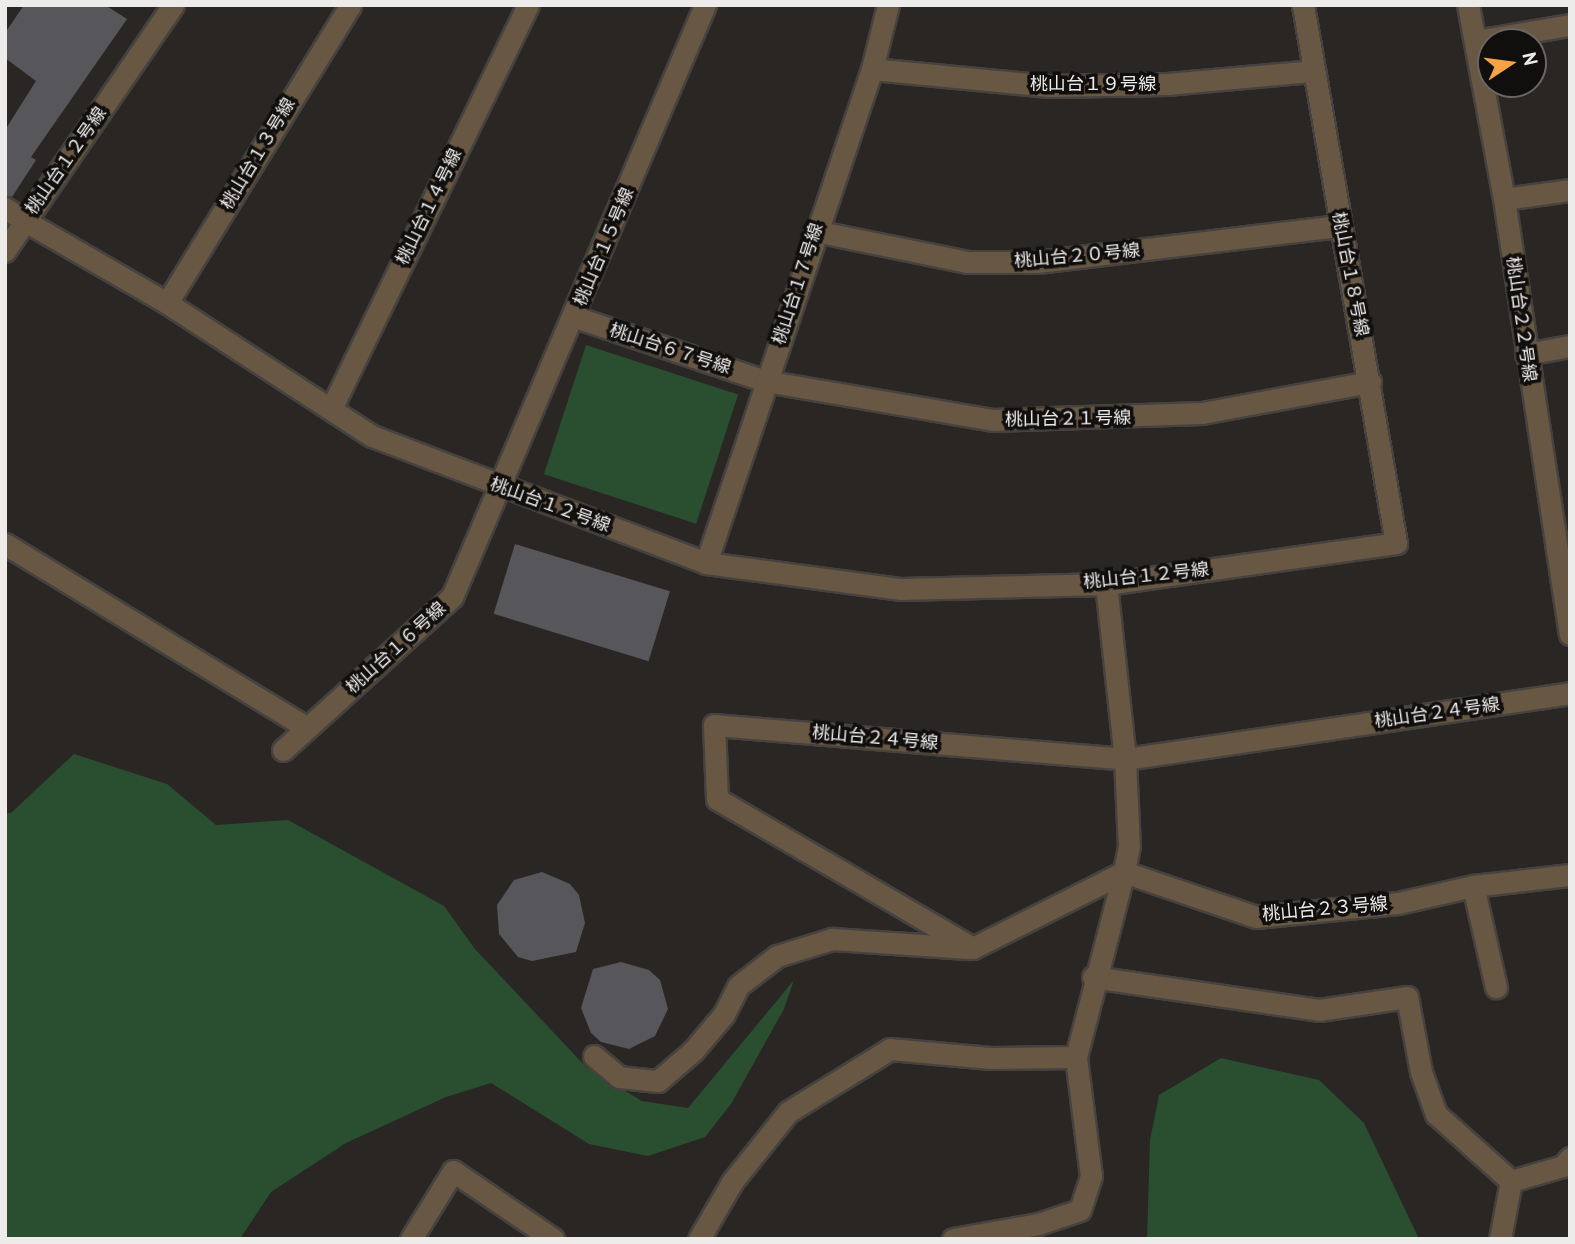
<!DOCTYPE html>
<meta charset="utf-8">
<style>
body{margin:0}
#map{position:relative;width:1575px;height:1244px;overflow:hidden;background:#292623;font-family:"PT Sans","Noto Sans JP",sans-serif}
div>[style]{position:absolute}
.green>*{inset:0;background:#2a4e30;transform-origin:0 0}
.building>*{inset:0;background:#57565b;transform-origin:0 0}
.roads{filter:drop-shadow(2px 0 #45423f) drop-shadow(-2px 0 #45423f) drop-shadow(0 2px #45423f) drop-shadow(0 -2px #45423f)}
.minor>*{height:21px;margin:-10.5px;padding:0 10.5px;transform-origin:10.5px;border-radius:10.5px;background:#675743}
span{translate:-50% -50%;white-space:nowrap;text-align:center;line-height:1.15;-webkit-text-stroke:7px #110f0e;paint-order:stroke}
.street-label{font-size:18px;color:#eeecea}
.frame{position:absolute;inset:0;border:7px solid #eeecea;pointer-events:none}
.north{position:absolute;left:1477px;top:28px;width:70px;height:70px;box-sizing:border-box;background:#110f0e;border:2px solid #696766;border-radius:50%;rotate:77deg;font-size:19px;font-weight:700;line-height:28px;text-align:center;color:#eeecea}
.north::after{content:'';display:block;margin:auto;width:24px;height:32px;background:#f5a345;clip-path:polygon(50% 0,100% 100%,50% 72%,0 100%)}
</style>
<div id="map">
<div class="green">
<div style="left:586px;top:345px;width:160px;height:136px;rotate:18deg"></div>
<div style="clip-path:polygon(74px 754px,167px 784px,216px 825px,288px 820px,444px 906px,475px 949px,587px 1068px,642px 1101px,688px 1108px,794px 980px,784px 1009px,731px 1104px,705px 1137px,648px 1156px,589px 1144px,491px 1083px,446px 1097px,346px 1143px,271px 1192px,240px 1239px,5px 1239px,5px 813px,11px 813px)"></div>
<div style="clip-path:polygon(1221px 1058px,1319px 1080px,1364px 1123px,1419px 1239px,1147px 1239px,1150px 1140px,1159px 1095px)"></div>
</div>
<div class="building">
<div style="clip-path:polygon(24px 5px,105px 5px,127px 19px,31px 157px,36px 160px,12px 197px,5px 195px,5px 130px,36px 81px,5px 58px,5px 33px)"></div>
<div style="left:515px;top:544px;width:162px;height:73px;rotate:17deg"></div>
<div style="clip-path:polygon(542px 872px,570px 884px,579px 895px,585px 923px,576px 952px,532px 961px,518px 957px,499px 934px,497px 905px,514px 880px)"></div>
<div style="clip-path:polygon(621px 962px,649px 970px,660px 980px,668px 1009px,655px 1036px,629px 1049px,601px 1042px,591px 1033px,581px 1008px,593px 969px)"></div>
</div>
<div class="roads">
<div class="minor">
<div style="left:173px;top:5px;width:262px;rotate:124.4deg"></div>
<div style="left:25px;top:221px;width:164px;rotate:30deg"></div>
<div style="left:167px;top:303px;width:244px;rotate:33deg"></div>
<div style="left:372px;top:436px;width:357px;rotate:20.8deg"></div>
<div style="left:706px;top:563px;width:197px;rotate:7.6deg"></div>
<div style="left:901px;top:589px;width:205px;rotate:-1.4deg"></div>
<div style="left:1106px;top:584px;width:293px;rotate:-8deg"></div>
<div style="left:1396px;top:543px;width:546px;rotate:-99.81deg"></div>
<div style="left:1468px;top:5px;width:197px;rotate:79.5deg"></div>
<div style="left:1504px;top:199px;width:440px;rotate:81.4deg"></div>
<div style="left:1475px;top:41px;width:96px;rotate:-9.6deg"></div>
<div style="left:872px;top:69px;width:178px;rotate:5.5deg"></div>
<div style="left:1049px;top:86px;width:118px;rotate:-1deg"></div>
<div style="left:1167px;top:84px;width:148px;rotate:-5.1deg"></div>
<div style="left:1504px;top:199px;width:67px;rotate:-7.8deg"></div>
<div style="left:5px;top:208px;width:24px;rotate:33deg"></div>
<div style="left:25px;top:221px;width:36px;rotate:124deg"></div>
<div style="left:815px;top:231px;width:155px;rotate:11.5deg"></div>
<div style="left:967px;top:262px;width:70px"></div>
<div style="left:1037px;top:262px;width:306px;rotate:-6.8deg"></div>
<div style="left:167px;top:303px;width:350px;rotate:-58.4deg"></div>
<div style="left:575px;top:317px;width:200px;rotate:18.6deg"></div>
<div style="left:765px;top:381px;width:230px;rotate:9.7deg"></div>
<div style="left:992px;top:420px;width:210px;rotate:-1.9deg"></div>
<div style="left:1202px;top:413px;width:171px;rotate:-10.5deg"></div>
<div style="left:1526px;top:354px;width:45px;rotate:-10.3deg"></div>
<div style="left:331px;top:409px;width:449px;rotate:-64deg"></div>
<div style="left:5px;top:544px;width:354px;rotate:31.3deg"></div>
<div style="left:706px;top:563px;width:521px;rotate:-71.43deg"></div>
<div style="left:872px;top:69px;width:66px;rotate:-76deg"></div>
<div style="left:1106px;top:584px;width:176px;rotate:83.8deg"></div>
<div style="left:1125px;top:759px;width:87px;rotate:87.4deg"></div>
<div style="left:1129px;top:846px;width:26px;rotate:101deg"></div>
<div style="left:1124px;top:872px;width:139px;rotate:18.8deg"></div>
<div style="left:1256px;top:917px;width:143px;rotate:-5.6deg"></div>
<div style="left:1398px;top:903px;width:77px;rotate:-12.8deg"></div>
<div style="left:1473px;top:886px;width:98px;rotate:-6.5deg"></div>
<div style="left:283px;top:750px;width:228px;rotate:-42.2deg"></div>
<div style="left:452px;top:597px;width:644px;rotate:-66.86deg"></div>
<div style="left:1124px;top:872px;width:169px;rotate:153.3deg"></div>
<div style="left:973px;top:948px;width:296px;rotate:-149.8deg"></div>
<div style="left:717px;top:799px;width:74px;rotate:-92.3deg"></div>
<div style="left:714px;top:725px;width:412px;rotate:4.7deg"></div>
<div style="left:1125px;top:759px;width:450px;rotate:-8.4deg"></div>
<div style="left:1473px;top:886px;width:104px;rotate:77.2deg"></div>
<div style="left:1093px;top:977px;width:228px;rotate:8.3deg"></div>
<div style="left:1319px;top:1010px;width:89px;rotate:-8.4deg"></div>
<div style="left:1407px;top:997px;width:76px;rotate:79.4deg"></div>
<div style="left:1421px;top:1072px;width:45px;rotate:70.3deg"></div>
<div style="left:1436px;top:1114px;width:101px;rotate:41.8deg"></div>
<div style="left:594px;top:1056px;width:33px;rotate:40deg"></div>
<div style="left:619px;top:1077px;width:39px;rotate:6deg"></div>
<div style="left:658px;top:1081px;width:46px;rotate:-40.6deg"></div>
<div style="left:693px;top:1051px;width:48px;rotate:-50deg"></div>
<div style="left:724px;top:1014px;width:31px;rotate:-63deg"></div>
<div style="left:738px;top:986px;width:49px;rotate:-37.6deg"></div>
<div style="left:777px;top:956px;width:58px;rotate:-17.2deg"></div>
<div style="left:832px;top:939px;width:136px;rotate:3.8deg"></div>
<div style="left:1511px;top:1181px;width:54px;rotate:-16.1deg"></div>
<div style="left:1563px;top:1166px;width:11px;rotate:-49deg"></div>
<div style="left:411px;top:1239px;width:80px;rotate:-58.3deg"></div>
<div style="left:453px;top:1171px;width:121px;rotate:34.2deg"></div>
<div style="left:699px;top:1239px;width:66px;rotate:-59.9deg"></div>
<div style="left:732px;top:1182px;width:90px;rotate:-51.3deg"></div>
<div style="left:788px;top:1112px;width:120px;rotate:-31.7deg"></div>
<div style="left:890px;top:1049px;width:101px;rotate:5.1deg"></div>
<div style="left:991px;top:1058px;width:85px;rotate:-0.7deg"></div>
<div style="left:953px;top:1239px;width:86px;rotate:-10deg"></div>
<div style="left:1038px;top:1224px;width:44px;rotate:-18.4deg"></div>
<div style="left:1080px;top:1210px;width:36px;rotate:-72deg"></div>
<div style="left:1091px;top:1176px;width:120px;rotate:-97.2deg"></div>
<div style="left:1076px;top:1057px;width:191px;rotate:-75.5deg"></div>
<div style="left:1500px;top:1239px;width:59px;rotate:-79.3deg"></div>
</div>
</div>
<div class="street-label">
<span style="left:1093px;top:84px">桃山台１９号線</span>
<span style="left:258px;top:154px;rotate:-59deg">桃山台１３号線</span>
<span style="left:66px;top:161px;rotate:-55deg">桃山台１２号線</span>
<span style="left:429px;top:207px;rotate:-64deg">桃山台１４号線</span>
<span style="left:604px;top:247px;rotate:-67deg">桃山台１５号線</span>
<span style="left:1077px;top:256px;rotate:-5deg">桃山台２０号線</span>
<span style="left:1350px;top:274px;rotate:79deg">桃山台１８号線</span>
<span style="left:798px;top:284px;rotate:-72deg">桃山台１７号線</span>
<span style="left:1521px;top:319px;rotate:82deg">桃山台２２号線</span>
<span style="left:670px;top:349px;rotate:18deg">桃山台６７号線</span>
<span style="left:1068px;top:419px;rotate:-1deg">桃山台２１号線</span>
<span style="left:550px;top:505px;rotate:20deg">桃山台１２号線</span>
<span style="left:1146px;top:576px;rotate:-6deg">桃山台１２号線</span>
<span style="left:396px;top:648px;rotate:-42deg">桃山台１６号線</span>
<span style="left:1437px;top:713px;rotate:-8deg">桃山台２４号線</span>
<span style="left:875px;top:738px;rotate:5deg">桃山台２４号線</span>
<span style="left:1325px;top:909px;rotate:-5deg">桃山台２３号線</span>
</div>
<div class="frame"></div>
<div class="north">N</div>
</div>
